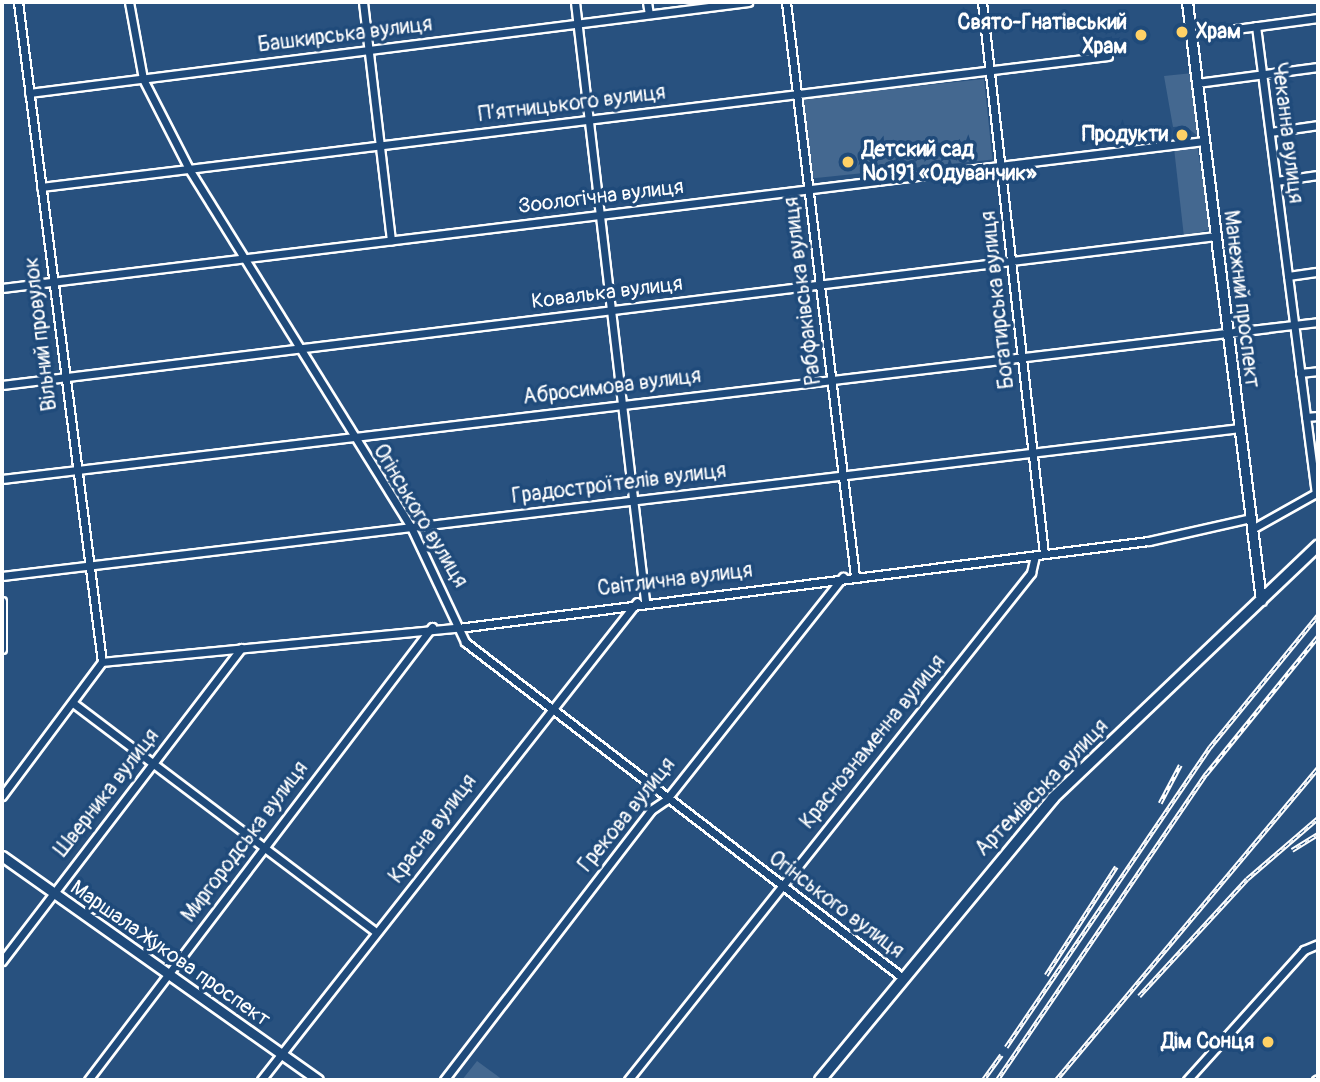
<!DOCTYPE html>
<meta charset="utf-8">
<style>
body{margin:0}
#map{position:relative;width:1320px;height:1082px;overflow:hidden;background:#28517f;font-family:Pangolin,sans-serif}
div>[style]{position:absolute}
.green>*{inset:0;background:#446890;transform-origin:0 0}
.roads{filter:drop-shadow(2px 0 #fff) drop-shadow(-2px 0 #fff) drop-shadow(0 2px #fff) drop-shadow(0 -2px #fff)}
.minor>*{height:7px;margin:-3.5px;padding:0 3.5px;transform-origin:3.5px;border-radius:3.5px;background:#1f4a7a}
.tertiary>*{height:9px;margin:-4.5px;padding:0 4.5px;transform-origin:4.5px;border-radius:4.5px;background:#1f4a7a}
.secondary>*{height:10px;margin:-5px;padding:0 5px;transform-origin:5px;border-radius:5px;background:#1f4a7a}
.rail>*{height:4.5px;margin-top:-2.25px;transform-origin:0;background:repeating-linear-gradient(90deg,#1f4a7a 0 5px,#fff 0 10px);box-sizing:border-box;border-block:2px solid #fff}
.dots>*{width:19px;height:19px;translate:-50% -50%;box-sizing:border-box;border:4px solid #1f4a7a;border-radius:50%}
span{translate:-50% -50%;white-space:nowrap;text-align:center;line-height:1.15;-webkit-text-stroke:7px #1f4a7a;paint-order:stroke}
.poi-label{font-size:21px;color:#fff;font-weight:700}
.right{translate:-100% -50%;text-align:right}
.left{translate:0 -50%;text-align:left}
.street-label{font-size:21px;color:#fff}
.frame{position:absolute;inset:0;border:4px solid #fff;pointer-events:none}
</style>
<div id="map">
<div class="green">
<div style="clip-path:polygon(1193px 73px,1201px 136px,1198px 136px,1185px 126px,1173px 127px,1164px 76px)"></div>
<div style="left:984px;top:79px;width:81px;height:182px;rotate:84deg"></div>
<div style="clip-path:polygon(1197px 145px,1211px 229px,1184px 237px,1174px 148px)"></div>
<div style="clip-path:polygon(477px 1061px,503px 1080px,462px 1080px)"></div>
</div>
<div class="roads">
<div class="minor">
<div style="left:18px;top:2px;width:665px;rotate:82.75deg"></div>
<div style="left:129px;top:2px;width:78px;rotate:79.7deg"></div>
<div style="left:143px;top:79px;width:101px;rotate:62.9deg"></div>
<div style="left:189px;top:169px;width:421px;rotate:58.2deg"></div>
<div style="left:411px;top:527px;width:127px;rotate:64.8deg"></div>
<div style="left:465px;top:642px;width:552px;rotate:37.49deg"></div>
<div style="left:363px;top:2px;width:240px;rotate:83.3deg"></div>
<div style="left:575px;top:2px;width:603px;rotate:83.33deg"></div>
<div style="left:647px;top:2px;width:12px;rotate:81deg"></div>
<div style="left:786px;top:2px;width:578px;rotate:83.15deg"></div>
<div style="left:982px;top:2px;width:555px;rotate:83.59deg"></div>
<div style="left:1256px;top:26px;width:472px;rotate:82.7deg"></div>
<div style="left:1191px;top:35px;width:128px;rotate:-7.6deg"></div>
<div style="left:1197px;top:83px;width:122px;rotate:-7.5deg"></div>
<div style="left:29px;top:93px;width:725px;rotate:-7.21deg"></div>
<div style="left:1270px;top:132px;width:49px;rotate:-8.3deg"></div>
<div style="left:1276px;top:181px;width:42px;rotate:-8.1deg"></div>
<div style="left:41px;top:187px;width:1075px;rotate:-7deg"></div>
<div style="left:1288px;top:276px;width:30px;rotate:-8deg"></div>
<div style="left:2px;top:288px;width:1211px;rotate:-6.97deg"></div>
<div style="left:1300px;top:373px;width:18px;rotate:-6deg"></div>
<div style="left:2px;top:385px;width:1223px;rotate:-7deg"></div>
<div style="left:1306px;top:417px;width:12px;rotate:-5deg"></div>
<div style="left:2px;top:479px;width:1325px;rotate:-6.8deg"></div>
<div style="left:1252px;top:529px;width:76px;rotate:-29.3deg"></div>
<div style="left:2px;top:576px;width:1247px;rotate:-6.82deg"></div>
<div style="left:2px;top:601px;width:48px;rotate:90deg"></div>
<div style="left:102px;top:662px;width:358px;rotate:-5.5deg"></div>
<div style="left:458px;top:628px;width:696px;rotate:-7.18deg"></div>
<div style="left:1149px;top:541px;width:105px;rotate:-12.7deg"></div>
<div style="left:73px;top:703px;width:380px;rotate:37.1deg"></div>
<div style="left:2px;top:796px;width:167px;rotate:-53.3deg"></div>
<div style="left:2px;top:961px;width:394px;rotate:-52.6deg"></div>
<div style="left:88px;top:1080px;width:569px;rotate:-52.79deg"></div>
<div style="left:261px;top:1080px;width:608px;rotate:-51.81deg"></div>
<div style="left:444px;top:1080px;width:340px;rotate:-52.5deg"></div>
<div style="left:651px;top:810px;width:18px;rotate:-34deg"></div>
<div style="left:666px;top:800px;width:285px;rotate:-51.6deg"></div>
<div style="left:628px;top:1080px;width:648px;rotate:-51.52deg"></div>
<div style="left:1031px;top:573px;width:18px;rotate:-77deg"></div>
<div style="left:1187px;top:1080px;width:175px;rotate:-48deg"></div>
<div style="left:1304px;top:950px;width:15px;rotate:-23deg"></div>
<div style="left:1316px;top:1080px;width:2px;rotate:-27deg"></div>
</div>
<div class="tertiary">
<div style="left:1187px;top:2px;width:603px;rotate:82.95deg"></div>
<div style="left:2px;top:856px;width:387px;rotate:35.3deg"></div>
</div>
<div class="secondary">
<div style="left:820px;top:1080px;width:366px;rotate:-50.4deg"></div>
<div style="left:1053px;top:798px;width:366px;rotate:-43.6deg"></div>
</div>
</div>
<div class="rail">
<div style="left:1160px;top:803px;width:43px;rotate:-62.2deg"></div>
<div style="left:1292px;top:850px;width:31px;rotate:-32deg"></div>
<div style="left:1046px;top:975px;width:129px;rotate:-57.1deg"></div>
<div style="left:1139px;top:996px;width:159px;rotate:-47.3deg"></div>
<div style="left:1247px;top:879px;width:94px;rotate:-40.7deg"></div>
<div style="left:1006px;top:1047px;width:363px;rotate:-55.8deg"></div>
<div style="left:1210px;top:747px;width:171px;rotate:-50.7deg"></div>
<div style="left:983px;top:1080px;width:31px;rotate:-54deg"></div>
<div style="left:997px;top:1080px;width:371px;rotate:-55.7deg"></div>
<div style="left:1206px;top:774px;width:178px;rotate:-50.9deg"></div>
<div style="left:1056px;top:1080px;width:407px;rotate:-50deg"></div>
</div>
<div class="dots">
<div style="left:1182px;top:32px;background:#ffd166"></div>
<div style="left:1141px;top:35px;background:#ffd166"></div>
<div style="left:1182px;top:135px;background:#ffd166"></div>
<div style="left:848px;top:162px;background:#ffd166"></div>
<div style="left:1268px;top:1042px;background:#ffd166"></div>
</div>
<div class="poi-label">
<span class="right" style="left:1127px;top:35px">Свято-Гнатівський<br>Храм</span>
<span class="left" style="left:1196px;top:32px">Храм</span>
<span class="right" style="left:1168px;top:135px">Продукти</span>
<span class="left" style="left:862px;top:162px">Детский сад<br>№191 «Одуванчик»</span>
<span class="right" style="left:1254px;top:1042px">Дім Сонця</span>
</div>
<div class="street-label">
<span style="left:345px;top:35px;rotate:-7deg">Башкирська вулиця</span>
<span style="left:572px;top:104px;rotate:-7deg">П’ятницького вулиця</span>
<span style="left:1287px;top:133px;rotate:83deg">Чеканна вулиця</span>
<span style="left:601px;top:197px;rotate:-7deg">Зоологічна вулиця</span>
<span style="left:803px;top:291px;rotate:-97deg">Рабфаківська вулиця</span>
<span style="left:607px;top:293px;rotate:-7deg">Ковалька вулиця</span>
<span style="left:1241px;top:299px;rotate:83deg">Манежний проспект</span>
<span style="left:998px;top:300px;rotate:-96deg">Богатирська вулиця</span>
<span style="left:41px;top:334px;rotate:-97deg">Вільний провулок</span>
<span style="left:612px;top:387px;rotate:-7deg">Абросимова вулиця</span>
<span style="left:619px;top:484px;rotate:-7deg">Градостроїтелiв вулиця</span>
<span style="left:420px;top:516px;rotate:59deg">Огінського вулиця</span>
<span style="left:675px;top:580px;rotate:-7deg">Світлична вулиця</span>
<span style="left:873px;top:742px;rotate:-51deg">Краснознаменна вулиця</span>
<span style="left:1042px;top:788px;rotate:-46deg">Артемівська вулиця</span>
<span style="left:107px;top:793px;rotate:-52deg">Шверника вулиця</span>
<span style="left:627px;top:815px;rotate:-51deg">Грекова вулиця</span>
<span style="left:433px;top:829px;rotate:-53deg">Красна вулиця</span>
<span style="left:245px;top:842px;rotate:-53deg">Миргородська вулиця</span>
<span style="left:836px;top:905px;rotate:37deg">Огінського вулиця</span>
<span style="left:170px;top:954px;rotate:35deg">Маршала Жукова проспект</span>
</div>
<div class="frame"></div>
</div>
